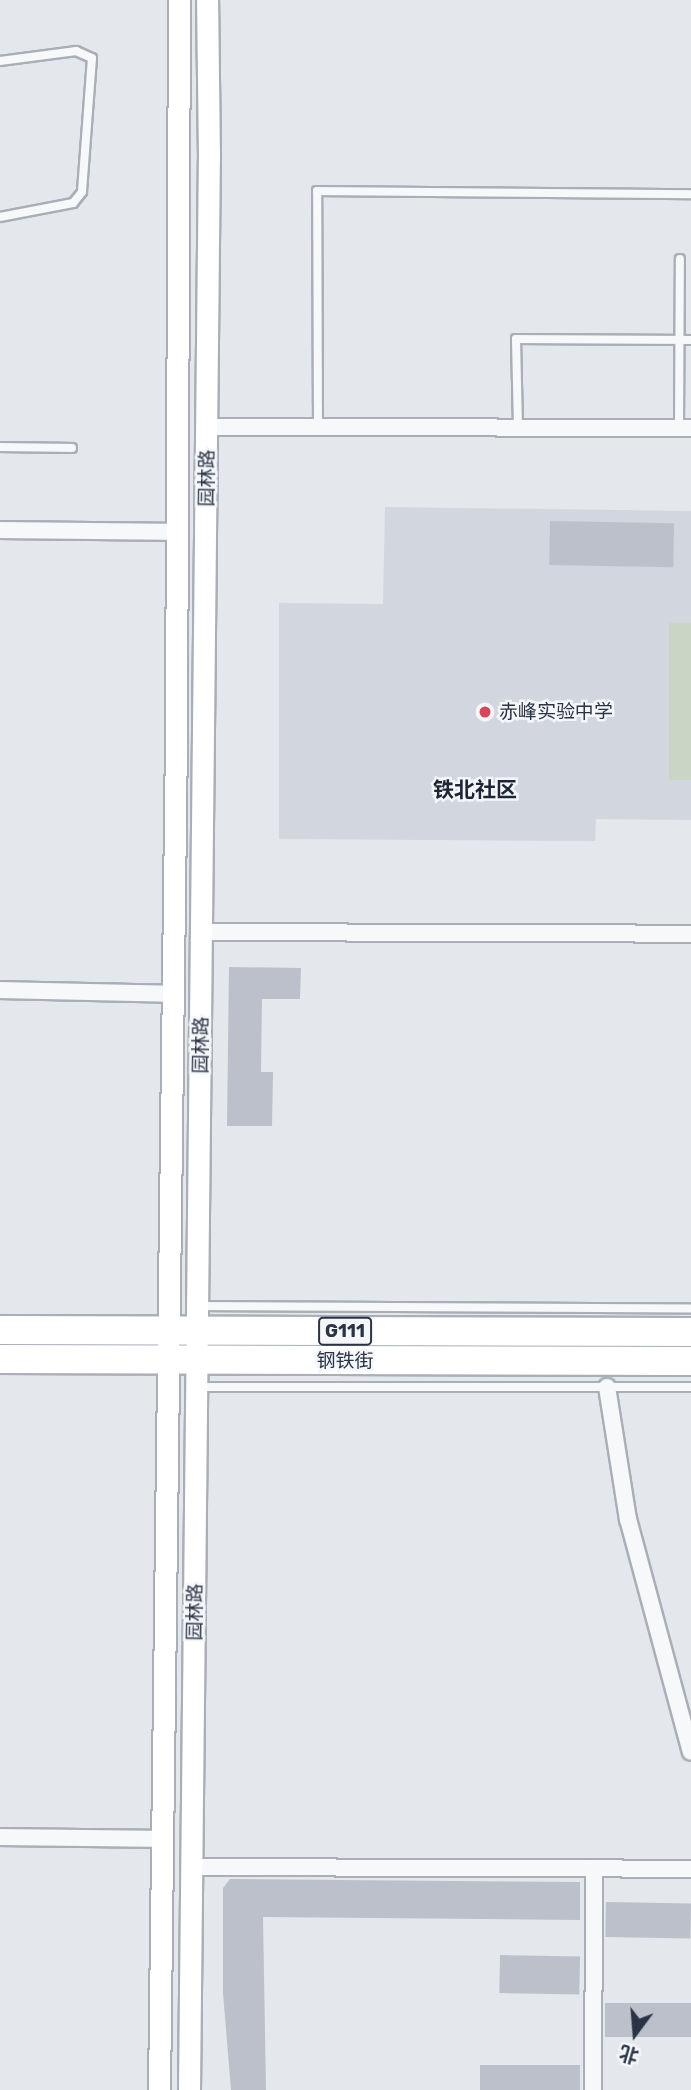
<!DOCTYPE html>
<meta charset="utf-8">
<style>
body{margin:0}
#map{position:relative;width:691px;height:2090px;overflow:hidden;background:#e4e7ec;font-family:Rubik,"Noto Sans SC",sans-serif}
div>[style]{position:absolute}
.built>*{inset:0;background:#d2d6de}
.green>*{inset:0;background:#c9d6c5;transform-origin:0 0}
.building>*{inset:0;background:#bbc0ca;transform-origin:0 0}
.roads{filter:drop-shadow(2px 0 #a9aeb7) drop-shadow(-2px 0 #a9aeb7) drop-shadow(0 2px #a9aeb7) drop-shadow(0 -2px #a9aeb7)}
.lane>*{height:8px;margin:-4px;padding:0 4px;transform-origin:4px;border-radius:4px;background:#f7f8fa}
.street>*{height:16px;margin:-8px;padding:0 8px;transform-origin:8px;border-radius:8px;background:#f7f8fa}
.secondary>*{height:21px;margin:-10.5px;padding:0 10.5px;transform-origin:10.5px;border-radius:10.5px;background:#fff}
.highway>*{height:28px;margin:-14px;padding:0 14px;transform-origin:14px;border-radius:14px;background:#fff}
.dots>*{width:19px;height:19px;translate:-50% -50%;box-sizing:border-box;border:4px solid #f4f6f9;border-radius:50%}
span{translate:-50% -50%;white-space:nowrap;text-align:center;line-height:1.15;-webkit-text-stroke:5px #f4f6f9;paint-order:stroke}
.shield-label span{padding:2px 5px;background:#f4f6f9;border:2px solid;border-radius:5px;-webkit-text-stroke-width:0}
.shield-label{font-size:18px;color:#2b3445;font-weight:700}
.street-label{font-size:19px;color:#2b3445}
.poi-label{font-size:19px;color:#2b3445}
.left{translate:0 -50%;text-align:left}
.neighbourhood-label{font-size:21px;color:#1d2536;font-weight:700}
.north{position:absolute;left:600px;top:1999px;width:70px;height:70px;-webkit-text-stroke:5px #f4f6f9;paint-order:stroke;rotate:196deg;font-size:19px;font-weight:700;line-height:28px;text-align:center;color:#2b3445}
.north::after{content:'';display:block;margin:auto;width:24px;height:32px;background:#2b3445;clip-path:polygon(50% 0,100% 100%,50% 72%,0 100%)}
</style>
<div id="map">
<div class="built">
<div style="clip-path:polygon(385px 507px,691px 511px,691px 820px,596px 819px,595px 841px,279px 839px,279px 603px,383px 604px)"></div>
</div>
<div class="green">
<div style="left:669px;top:623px;width:22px;height:157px"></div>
</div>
<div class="building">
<div style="left:550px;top:521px;width:124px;height:44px;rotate:1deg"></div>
<div style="clip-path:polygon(229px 967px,301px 968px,300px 999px,262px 999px,261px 1072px,273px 1072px,272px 1126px,227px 1126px)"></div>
<div style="clip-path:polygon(230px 1879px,580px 1882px,580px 1920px,263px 1917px,266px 2090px,231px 2090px,223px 1993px,223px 1888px)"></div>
<div style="left:606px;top:1902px;width:85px;height:35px;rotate:1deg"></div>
<div style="left:500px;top:1955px;width:80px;height:38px;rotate:1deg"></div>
<div style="left:605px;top:2003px;width:86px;height:34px"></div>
<div style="left:480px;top:2065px;width:100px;height:25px"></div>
</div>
<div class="roads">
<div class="lane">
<div style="left:0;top:61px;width:77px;rotate:-7.5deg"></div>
<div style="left:76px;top:51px;width:17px;rotate:24deg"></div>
<div style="left:92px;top:58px;width:134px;rotate:94.3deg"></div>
<div style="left:82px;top:192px;width:14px;rotate:129deg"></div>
<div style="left:73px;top:203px;width:74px;rotate:169.1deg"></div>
<div style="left:318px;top:427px;width:236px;rotate:-90.2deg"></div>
<div style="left:317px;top:191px;width:374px;rotate:0.5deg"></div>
<div style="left:518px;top:427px;width:88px;rotate:-91.3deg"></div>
<div style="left:516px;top:339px;width:175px;rotate:0.3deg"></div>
<div style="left:679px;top:428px;width:169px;rotate:-89.7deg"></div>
<div style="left:0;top:447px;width:72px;rotate:0.8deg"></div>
<div style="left:198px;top:1306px;width:493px;rotate:0.3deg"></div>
<div style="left:197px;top:1387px;width:494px"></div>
</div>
<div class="street">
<div style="left:207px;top:427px;width:484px;rotate:0.1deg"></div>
<div style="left:0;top:530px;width:178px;rotate:0.6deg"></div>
<div style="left:202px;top:932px;width:489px;rotate:0.2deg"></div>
<div style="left:0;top:990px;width:173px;rotate:1.3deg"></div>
<div style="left:607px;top:1387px;width:134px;rotate:81deg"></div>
<div style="left:628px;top:1519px;width:241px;rotate:74.9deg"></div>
<div style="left:0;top:1837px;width:162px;rotate:0.7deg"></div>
<div style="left:192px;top:1867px;width:499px;rotate:0.2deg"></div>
<div style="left:593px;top:2090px;width:222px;rotate:-89.7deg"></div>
</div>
<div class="secondary">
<div style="left:159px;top:2090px;width:1353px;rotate:-89.28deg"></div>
<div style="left:176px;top:737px;width:737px;rotate:-89.77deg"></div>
<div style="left:189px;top:2090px;width:1932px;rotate:-89.41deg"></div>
<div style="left:209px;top:158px;width:158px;rotate:-90.7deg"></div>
</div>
<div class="highway">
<div style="left:0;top:1330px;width:691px;rotate:0.17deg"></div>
<div style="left:0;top:1359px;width:691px;rotate:0.17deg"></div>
</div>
</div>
<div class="dots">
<div style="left:485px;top:712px;background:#d1495b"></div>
</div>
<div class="shield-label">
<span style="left:345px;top:1331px">G111</span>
</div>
<div class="street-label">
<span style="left:207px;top:478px;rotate:-89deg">园林路</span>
<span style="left:201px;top:1045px;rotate:-89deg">园林路</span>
<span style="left:345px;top:1361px">钢铁街</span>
<span style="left:195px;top:1612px;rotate:-89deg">园林路</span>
</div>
<div class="poi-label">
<span class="left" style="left:499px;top:712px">赤峰实验中学</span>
</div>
<div class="neighbourhood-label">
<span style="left:475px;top:790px">铁北社区</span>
</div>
<div class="north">北</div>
</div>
